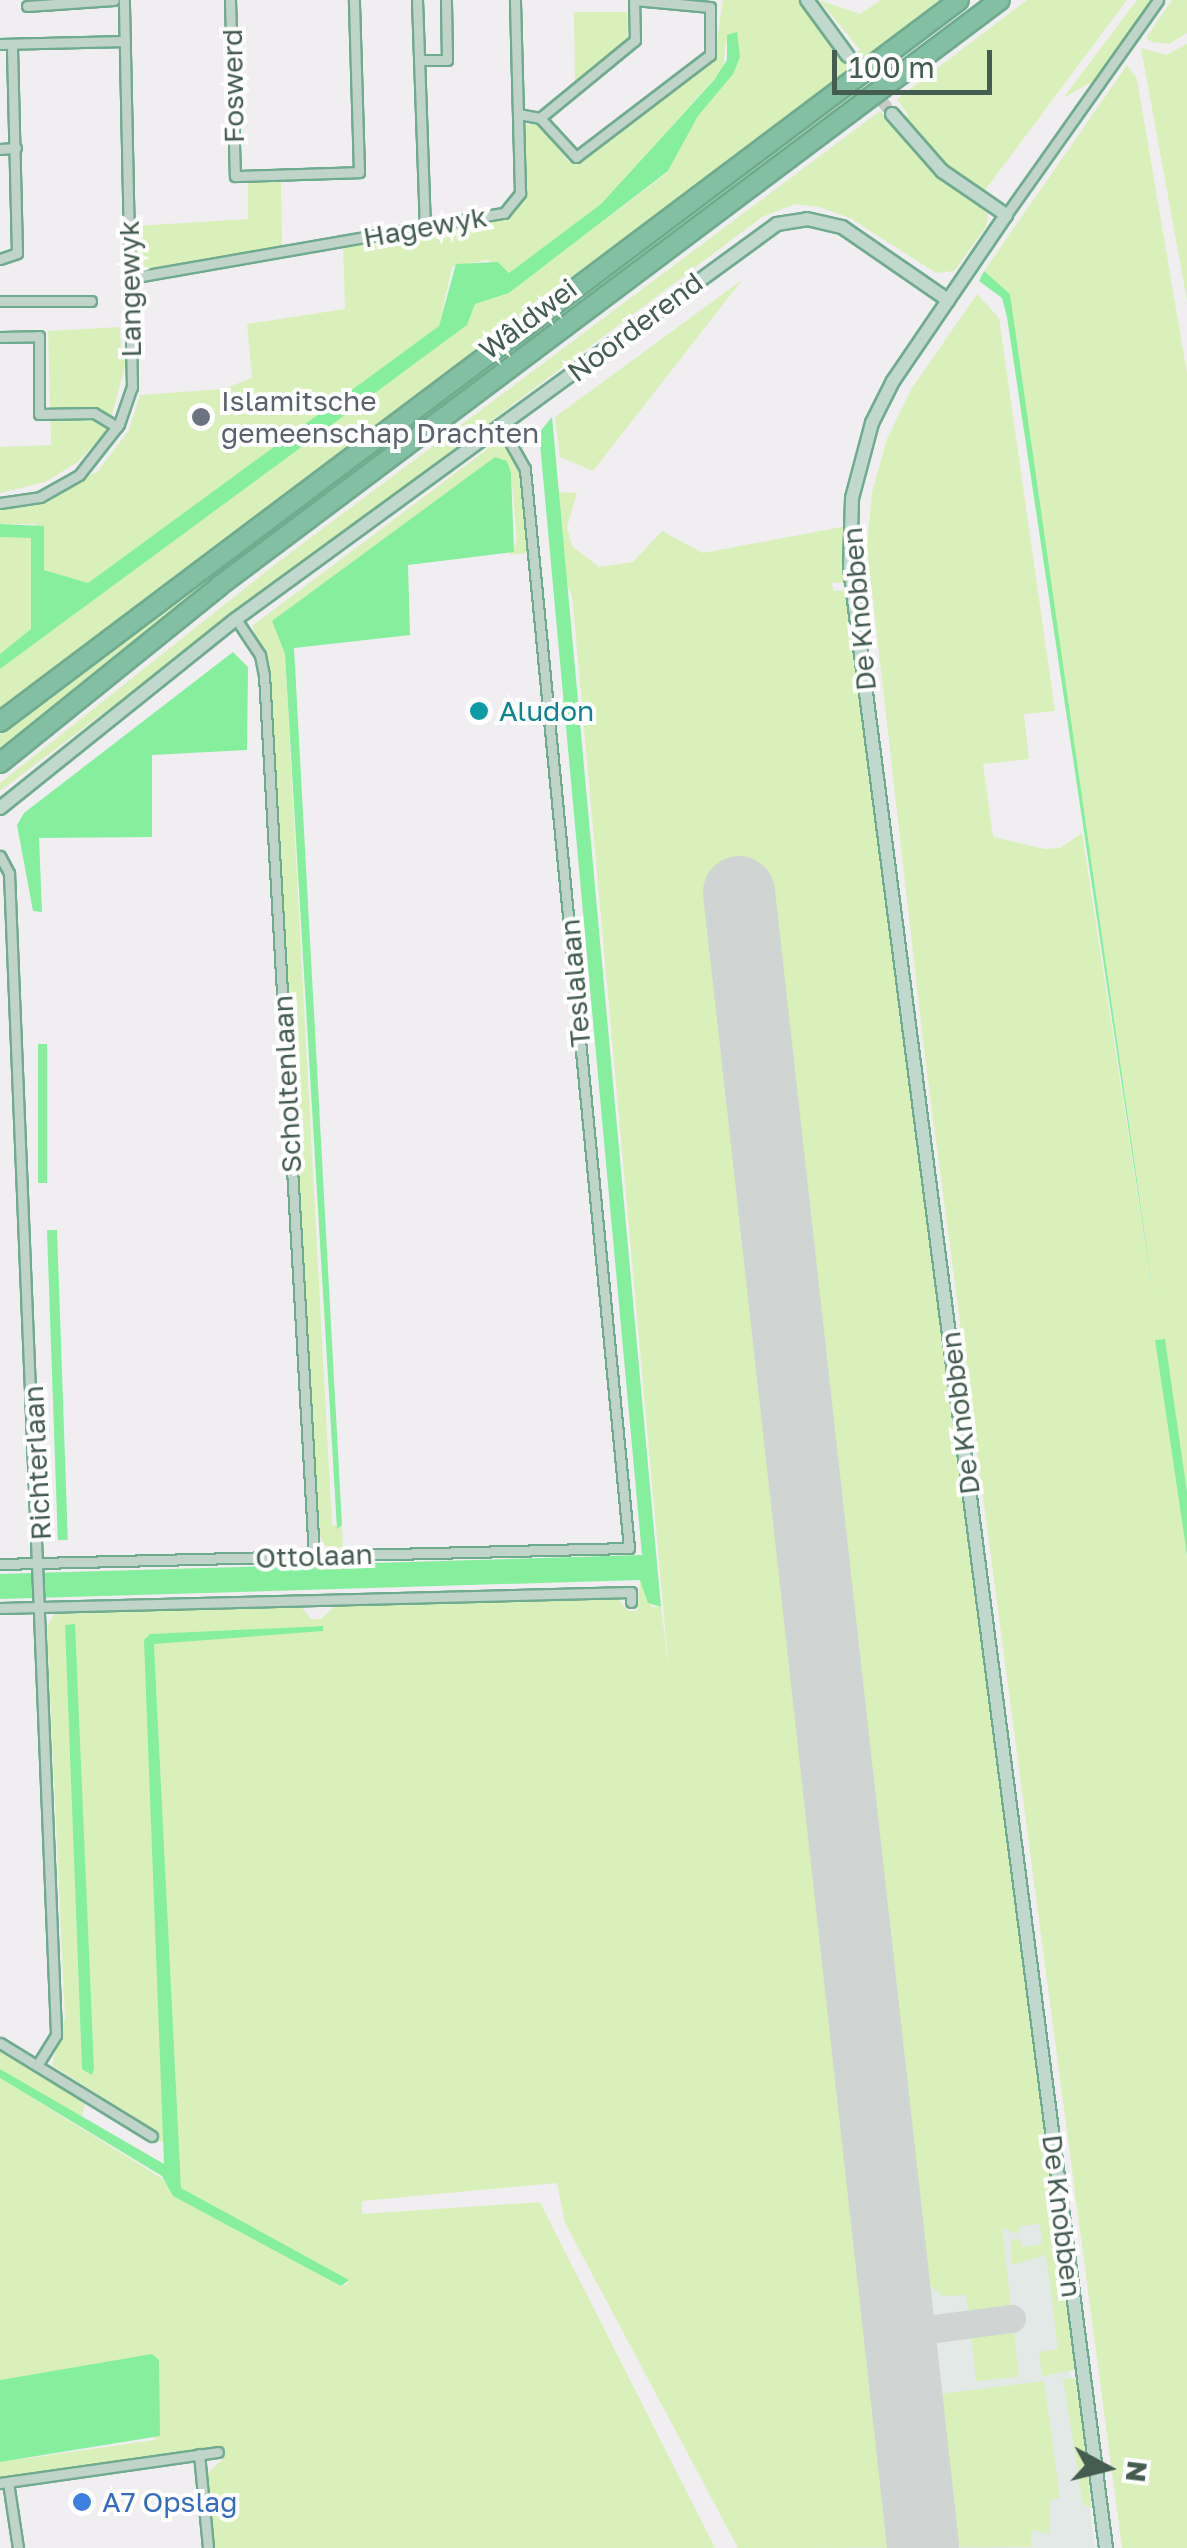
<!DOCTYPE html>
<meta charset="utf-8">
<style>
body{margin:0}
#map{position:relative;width:1187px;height:2548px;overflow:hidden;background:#f1eef1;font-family:"Golos Text",sans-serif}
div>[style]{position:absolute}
.airport>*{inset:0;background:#e2e9e6}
.green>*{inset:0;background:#daf0ba;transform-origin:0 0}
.water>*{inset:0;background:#85ef9e;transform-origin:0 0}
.taxiway>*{height:28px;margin:-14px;padding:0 14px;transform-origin:14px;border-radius:14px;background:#d0d4d3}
.runway>*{height:72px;margin:-36px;padding:0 36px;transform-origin:36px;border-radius:36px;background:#d0d4d3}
.secondary-tunnel>*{height:12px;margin-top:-6px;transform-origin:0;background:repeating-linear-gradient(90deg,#c6cac9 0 12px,transparent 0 18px)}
.roads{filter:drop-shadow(2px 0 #6fab8f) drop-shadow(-2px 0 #6fab8f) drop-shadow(0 2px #6fab8f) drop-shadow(0 -2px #6fab8f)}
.street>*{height:9px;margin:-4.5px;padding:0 4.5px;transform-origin:4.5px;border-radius:4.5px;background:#c1d4ca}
.secondary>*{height:12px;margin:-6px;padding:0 6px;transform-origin:6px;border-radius:6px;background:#c0d8cd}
.highway>*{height:18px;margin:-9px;padding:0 9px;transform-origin:9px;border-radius:9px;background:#83bfa3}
.dots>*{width:28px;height:28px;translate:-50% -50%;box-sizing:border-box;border:5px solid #fff;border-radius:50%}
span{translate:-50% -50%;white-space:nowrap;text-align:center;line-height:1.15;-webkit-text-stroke:8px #fff;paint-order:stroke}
.street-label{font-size:28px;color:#455c51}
.worship-label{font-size:28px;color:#5b616d}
.left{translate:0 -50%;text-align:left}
.culture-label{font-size:28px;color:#0d838f}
.shop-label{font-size:28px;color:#366cbe}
.north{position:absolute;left:1057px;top:2418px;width:100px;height:100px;-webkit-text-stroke:8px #fff;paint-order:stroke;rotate:97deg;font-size:28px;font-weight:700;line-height:40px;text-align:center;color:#455c51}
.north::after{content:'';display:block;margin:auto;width:35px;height:45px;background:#455c51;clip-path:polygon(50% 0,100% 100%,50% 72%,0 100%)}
.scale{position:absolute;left:832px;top:50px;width:160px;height:45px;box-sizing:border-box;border:5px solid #455c51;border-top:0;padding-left:12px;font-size:30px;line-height:35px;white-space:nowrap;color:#455c51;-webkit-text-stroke:8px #fff;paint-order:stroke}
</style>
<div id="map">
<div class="airport">
<div style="clip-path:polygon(823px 556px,1070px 2371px,1095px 2548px,793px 2548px,572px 595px)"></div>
</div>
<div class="green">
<div style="clip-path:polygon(723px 0,801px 0,847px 61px,860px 50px,819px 0,860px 14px,881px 0,946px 0,0 712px,0 669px,466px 325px,475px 304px,509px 293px,668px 172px,698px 116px,738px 63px,726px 41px,723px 69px,601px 204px,509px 273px,488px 260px,452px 267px,439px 326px,88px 583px,44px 570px,35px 524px,0 524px,0 510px,38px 505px,98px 471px,129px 430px,140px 395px,223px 389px,252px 378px,247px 324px,345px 309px,343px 243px,513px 211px,525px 185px,525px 125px,540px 123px,569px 162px,589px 156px,714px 61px)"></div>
<div style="clip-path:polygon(1027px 0,1127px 0,977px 201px,988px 215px,986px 227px,954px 271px,936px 273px,850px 218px,819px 207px,795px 204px,762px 217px,0 791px,0 783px,278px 562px,880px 111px,896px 125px,908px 115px,897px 99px)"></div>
<div style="clip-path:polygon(1137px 0,1154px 0,1097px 79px,1063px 98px)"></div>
<div style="clip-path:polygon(1172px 0,1187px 0,1187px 33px,1169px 44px,1152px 42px,1146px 38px)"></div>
<div style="clip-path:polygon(574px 12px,627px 12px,629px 51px,575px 92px)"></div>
<div style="clip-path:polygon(1187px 44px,1187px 301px,1141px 48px,1166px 55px)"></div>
<div style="clip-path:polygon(1127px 65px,1137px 79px,1187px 374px,1187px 1492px,1165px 1339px,1155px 1340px,1187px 1555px,1187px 2548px,1122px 2548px,925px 1058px,867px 548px,872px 492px,887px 439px,912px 388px,977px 294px,999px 318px,1055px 711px,1024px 714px,1029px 759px,983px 764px,993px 837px,1045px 849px,1060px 848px,1082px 833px,1158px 1327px,1010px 294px,984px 271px)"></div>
<div style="clip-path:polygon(862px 81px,869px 89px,0 756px,0 734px,49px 691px)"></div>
<div style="clip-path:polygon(281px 181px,282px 247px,135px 272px,134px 226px,248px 219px,248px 183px)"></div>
<div style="clip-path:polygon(742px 280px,593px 471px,560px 457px,555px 417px)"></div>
<div style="clip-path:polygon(120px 327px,121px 349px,129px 352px,108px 429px,78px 462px,45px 482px,0 493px,0 447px,51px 445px,48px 331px)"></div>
<div style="clip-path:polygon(510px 432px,523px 475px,529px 553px,509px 555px,517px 541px,511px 473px,507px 461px,495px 457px,272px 622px,285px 654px,332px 1525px,342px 1525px,343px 1549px,334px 1551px,323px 1544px,317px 1527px,270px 674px,252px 626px)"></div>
<div style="clip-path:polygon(evenodd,555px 492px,577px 493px,567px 527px,572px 546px,599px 567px,633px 562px,662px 531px,703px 553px,847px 526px,848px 582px,831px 583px,834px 591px,848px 590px,1075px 2370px,1042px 2376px,1039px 2352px,1058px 2349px,1046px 2255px,1012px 2265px,1011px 2240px,1020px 2239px,1022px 2247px,1042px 2244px,1040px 2224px,1019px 2226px,1019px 2234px,1002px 2228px,1012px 2316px,969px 2322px,966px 2295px,943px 2296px,917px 2275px,762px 889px,717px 894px,883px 2397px,890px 2399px,907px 2547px,939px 2544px,924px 2396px,1044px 2381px,1060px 2498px,1049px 2500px,1050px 2534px,1031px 2530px,1031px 2547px,738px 2548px,565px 2223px,557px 2183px,362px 2201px,362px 2214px,540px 2202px,715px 2548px,213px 2548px,206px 2474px,223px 2459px,221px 2449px,0 2478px,0 2462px,155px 2440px,152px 2355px,0 2380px,0 2078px,278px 2250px,341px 2286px,349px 2283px,181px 2188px,154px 1644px,323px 1626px,150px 1634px,166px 2141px,153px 2142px,156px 2132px,52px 2065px,65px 2018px,47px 1627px,54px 1614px,300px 1605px,311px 1619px,321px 1619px,337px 1604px,617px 1597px,628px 1611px,637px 1611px,640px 1580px,652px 1607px,661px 1607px,669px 1672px,572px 595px,562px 576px,555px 492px,74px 1624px,94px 2069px,92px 2075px,82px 2069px,65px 1626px,74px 1624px)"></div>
<div style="clip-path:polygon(0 537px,31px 538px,31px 629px,0 654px)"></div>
<div style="clip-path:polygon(0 2051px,85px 2102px,82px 2118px,0 2069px)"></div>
<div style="left:1013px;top:2322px;width:55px;height:43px;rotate:84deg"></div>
<div style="clip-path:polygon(1074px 2378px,1081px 2383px,1091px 2508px,1083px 2504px,1063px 2379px)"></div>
</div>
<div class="water">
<div style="clip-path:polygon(737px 32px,740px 57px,733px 74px,698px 116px,668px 171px,509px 293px,475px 304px,467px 325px,0 669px,0 654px,31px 629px,31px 538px,0 537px,0 524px,44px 526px,44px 570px,88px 583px,439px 326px,456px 264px,498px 262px,509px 273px,601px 204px,714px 80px,727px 60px,727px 35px)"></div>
<div style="clip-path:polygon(984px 271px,1010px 294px,1158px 1327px,1007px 317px,1002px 298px,979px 281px)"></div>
<div style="clip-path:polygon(552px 417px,661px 1607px,648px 1603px,640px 1580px,0 1599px,0 1574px,642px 1555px,539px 433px)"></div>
<div style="clip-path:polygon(495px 457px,507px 461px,511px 473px,514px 552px,408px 565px,410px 635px,294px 648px,342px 1525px,337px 1529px,285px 654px,272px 621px)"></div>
<div style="clip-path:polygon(233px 652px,248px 667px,247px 750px,152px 755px,152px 837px,39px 838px,42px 912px,33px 911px,17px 825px,24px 813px)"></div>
<div style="left:38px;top:1044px;width:9px;height:139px"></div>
<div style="left:57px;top:1230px;width:310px;height:10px;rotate:88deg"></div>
<div style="clip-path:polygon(1165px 1339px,1187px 1492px,1187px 1555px,1155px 1340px)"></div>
<div style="clip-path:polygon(75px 1624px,94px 2069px,92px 2075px,82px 2069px,65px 1625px)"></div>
<div style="clip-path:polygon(323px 1626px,323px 1631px,154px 1644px,181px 2188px,349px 2280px,341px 2286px,173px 2196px,162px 2176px,0 2078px,0 2069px,164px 2164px,144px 1640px,150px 1634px)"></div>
<div style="clip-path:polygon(152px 2354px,159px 2360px,160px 2436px,0 2462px,0 2380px)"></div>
</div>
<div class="taxiway">
<div style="left:898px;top:2334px;width:115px;rotate:-7.5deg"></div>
</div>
<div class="runway">
<div style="left:739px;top:892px;width:1663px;rotate:83.65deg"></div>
</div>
<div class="secondary-tunnel">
<div style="left:848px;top:56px;width:73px;rotate:52.8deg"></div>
</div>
<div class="roads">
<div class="street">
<div style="left:230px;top:0;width:176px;rotate:88.4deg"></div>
<div style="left:235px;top:176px;width:124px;rotate:-1.8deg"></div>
<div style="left:359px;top:172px;width:172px;rotate:-91.7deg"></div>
<div style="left:417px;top:0;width:228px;rotate:88deg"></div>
<div style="left:27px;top:6px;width:87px;rotate:-3.9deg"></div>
<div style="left:0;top:44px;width:125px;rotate:-1.4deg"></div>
<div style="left:419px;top:60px;width:28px"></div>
<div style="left:447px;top:60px;width:60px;rotate:-91deg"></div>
<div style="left:518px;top:114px;width:22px;rotate:10deg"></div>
<div style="left:540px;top:118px;width:53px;rotate:47.3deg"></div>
<div style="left:576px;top:157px;width:168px;rotate:-37.3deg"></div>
<div style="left:710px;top:55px;width:48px;rotate:-90deg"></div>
<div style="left:710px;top:7px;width:76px;rotate:-174.7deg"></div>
<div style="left:540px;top:118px;width:123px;rotate:-39.4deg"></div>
<div style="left:635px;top:40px;width:40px;rotate:-91.4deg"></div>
<div style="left:0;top:149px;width:16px;rotate:-4deg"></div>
<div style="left:1006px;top:215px;width:263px;rotate:-54.7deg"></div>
<div style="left:0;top:259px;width:18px;rotate:-19deg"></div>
<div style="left:17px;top:253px;width:209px;rotate:-91.4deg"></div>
<div style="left:130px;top:278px;width:380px;rotate:-9.9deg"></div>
<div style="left:504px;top:213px;width:26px;rotate:-51deg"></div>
<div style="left:520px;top:193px;width:193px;rotate:-91.5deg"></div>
<div style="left:0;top:301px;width:91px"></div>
<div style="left:0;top:337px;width:39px;rotate:-1deg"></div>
<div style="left:39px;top:336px;width:78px;rotate:90deg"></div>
<div style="left:39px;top:414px;width:55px;rotate:-1deg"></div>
<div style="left:94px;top:413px;width:27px;rotate:31deg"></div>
<div style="left:0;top:503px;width:40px;rotate:-8.5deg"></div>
<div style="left:40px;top:497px;width:45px;rotate:-29.4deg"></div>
<div style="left:79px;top:475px;width:65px;rotate:-51.9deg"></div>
<div style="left:119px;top:424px;width:39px;rotate:-71deg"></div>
<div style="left:132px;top:387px;width:387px;rotate:-91.2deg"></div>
<div style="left:236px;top:619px;width:43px;rotate:56.3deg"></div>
<div style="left:260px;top:655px;width:20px;rotate:79deg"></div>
<div style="left:264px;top:675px;width:882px;rotate:86.75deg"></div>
<div style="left:0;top:856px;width:19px;rotate:62deg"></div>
<div style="left:9px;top:873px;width:1163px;rotate:87.68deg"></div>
<div style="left:56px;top:2035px;width:36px;rotate:122deg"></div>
<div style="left:0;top:1564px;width:629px;rotate:-1.46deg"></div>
<div style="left:629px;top:1548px;width:1084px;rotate:-95.51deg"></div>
<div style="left:525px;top:469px;width:49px;rotate:-119.2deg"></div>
<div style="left:0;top:1608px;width:631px;rotate:-1.45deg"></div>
<div style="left:631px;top:1592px;width:10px;rotate:90deg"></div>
<div style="left:0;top:2043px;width:178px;rotate:31.5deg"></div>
<div style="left:199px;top:2454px;width:94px;rotate:84.5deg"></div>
<div style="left:8px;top:2482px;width:67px;rotate:81.4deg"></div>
<div style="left:0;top:2483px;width:220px;rotate:-8.1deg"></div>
</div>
<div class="secondary">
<div style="left:807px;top:0;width:69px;rotate:53.8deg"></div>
<div style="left:892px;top:114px;width:76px;rotate:48.7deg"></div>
<div style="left:942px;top:171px;width:78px;rotate:34.5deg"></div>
<div style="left:1006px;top:215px;width:201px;rotate:124.2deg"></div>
<div style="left:893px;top:381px;width:47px;rotate:116.6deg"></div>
<div style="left:872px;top:423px;width:78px;rotate:104.9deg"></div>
<div style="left:852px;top:498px;width:71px;rotate:91.6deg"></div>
<div style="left:850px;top:569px;width:1995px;rotate:82.63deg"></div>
<div style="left:0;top:808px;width:302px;rotate:-38.7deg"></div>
<div style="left:236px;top:619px;width:670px;rotate:-36.13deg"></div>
<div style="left:777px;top:224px;width:30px;rotate:-9deg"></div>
<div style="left:807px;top:219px;width:36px;rotate:13deg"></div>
<div style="left:842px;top:227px;width:129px;rotate:34.6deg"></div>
</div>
<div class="highway">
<div style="left:0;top:722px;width:1200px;rotate:-36.97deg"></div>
<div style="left:0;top:763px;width:282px;rotate:-38.9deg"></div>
<div style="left:219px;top:586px;width:976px;rotate:-36.88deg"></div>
</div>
</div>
<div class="dots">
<div style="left:201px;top:417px;background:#6b7280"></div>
<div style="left:479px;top:711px;background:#0f9aa8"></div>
<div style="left:82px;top:2502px;background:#3f7fe0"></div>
</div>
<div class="street-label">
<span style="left:233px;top:86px;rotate:-91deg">Foswerd</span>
<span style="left:425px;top:227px;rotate:-10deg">Hagewyk</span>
<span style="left:130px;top:289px;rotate:-91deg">Langewyk</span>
<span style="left:528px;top:319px;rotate:-37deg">Wâldwei</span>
<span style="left:635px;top:327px;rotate:-37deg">Noorderend</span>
<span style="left:859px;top:609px;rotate:-95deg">De Knobben</span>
<span style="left:575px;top:983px;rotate:-95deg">Teslalaan</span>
<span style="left:287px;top:1084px;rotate:-93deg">Scholtenlaan</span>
<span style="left:960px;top:1413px;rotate:-97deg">De Knobben</span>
<span style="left:37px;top:1463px;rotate:-93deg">Richterlaan</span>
<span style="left:314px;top:1556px;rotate:-2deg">Ottolaan</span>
<span style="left:1062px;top:2216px;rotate:83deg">De Knobben</span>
</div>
<div class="worship-label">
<span class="left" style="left:221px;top:417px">Islamitsche<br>gemeenschap Drachten</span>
</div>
<div class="culture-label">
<span class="left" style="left:499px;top:711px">Aludon</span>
</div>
<div class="shop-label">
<span class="left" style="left:102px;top:2502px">A7 Opslag</span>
</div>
<div class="north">N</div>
<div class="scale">100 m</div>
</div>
